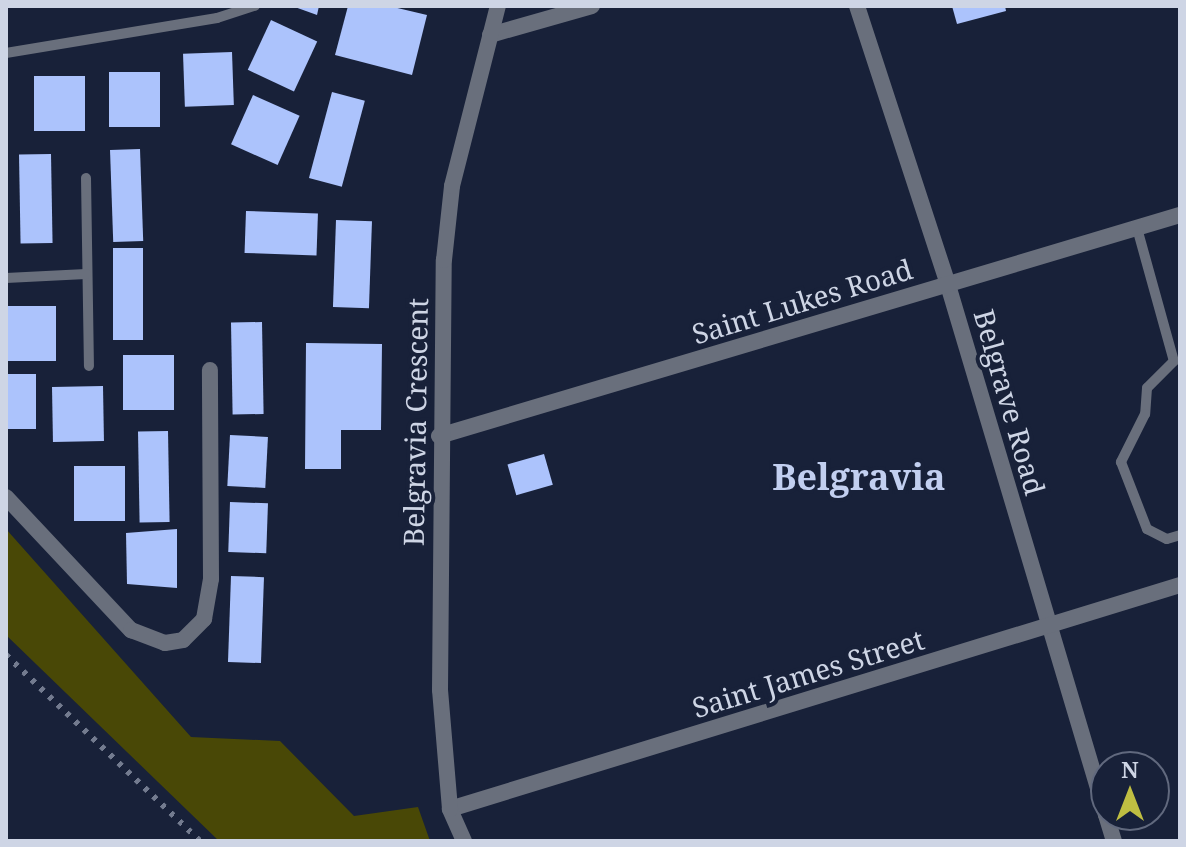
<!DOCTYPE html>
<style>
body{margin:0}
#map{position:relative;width:1186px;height:847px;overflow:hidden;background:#182139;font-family:"Noto Serif",serif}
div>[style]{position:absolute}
.green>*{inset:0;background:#494806}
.building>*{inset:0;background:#acc3fc;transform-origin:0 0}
.lane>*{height:10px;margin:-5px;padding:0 5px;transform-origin:5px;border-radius:5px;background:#696f7c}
.street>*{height:16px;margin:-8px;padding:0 8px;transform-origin:8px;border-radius:8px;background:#696f7c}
.rail>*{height:6px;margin-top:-3px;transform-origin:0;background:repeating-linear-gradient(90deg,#737b8f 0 4px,transparent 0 12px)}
span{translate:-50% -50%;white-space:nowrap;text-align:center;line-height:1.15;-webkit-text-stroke:8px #182139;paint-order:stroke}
.street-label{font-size:28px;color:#ced5e5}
.district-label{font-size:36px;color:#c2cff0;font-weight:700}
.frame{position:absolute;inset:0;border:8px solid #ced5e5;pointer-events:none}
.north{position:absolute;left:1090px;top:751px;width:80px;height:80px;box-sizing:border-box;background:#182139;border:2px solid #61697e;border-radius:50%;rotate:0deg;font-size:22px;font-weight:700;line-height:32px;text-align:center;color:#ced5e5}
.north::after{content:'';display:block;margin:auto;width:28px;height:36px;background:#bfbe42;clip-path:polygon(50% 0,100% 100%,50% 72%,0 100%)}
</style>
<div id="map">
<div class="green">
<div style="clip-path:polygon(6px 529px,191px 737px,280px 741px,354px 816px,418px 807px,430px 841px,219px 841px,6px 635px)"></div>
</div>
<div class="building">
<div style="clip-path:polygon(292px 6px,319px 6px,317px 15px)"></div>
<div style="clip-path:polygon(348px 6px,389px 6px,427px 15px,412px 75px,335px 55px)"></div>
<div style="clip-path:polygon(952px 6px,1005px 6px,1006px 11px,957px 24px)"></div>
<div style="left:271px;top:20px;width:51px;height:55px;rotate:25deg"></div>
<div style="left:232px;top:52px;width:53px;height:49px;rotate:88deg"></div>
<div style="left:109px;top:72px;width:51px;height:55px"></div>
<div style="left:34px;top:76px;width:51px;height:55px"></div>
<div style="left:332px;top:92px;width:34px;height:89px;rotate:15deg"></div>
<div style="left:253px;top:95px;width:51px;height:54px;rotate:24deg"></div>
<div style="left:140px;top:149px;width:92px;height:30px;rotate:88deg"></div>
<div style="left:51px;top:154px;width:89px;height:32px;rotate:89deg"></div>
<div style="left:246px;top:211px;width:72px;height:42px;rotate:2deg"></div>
<div style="left:336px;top:220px;width:36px;height:87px;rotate:2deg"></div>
<div style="left:113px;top:248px;width:30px;height:92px"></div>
<div style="left:6px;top:306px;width:50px;height:55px"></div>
<div style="left:262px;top:322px;width:92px;height:31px;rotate:89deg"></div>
<div style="clip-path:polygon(306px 343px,382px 344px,381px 430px,341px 430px,341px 469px,305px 469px)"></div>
<div style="left:123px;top:355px;width:51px;height:55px"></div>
<div style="left:36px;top:374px;width:55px;height:30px;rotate:90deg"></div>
<div style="left:103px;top:386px;width:55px;height:51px;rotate:89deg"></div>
<div style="left:168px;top:431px;width:91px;height:30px;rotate:89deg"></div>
<div style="left:230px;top:435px;width:38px;height:51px;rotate:3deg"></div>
<div style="left:544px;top:454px;width:32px;height:38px;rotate:74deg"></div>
<div style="left:74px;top:466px;width:51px;height:55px"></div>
<div style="left:230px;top:502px;width:38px;height:50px;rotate:2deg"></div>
<div style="clip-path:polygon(177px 529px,177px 588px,127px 584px,126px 533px)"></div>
<div style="left:231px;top:576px;width:33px;height:86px;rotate:2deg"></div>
</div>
<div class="lane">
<div style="left:6px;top:53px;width:214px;rotate:-9.4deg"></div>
<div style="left:217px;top:18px;width:40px;rotate:-18deg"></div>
<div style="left:86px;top:178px;width:188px;rotate:89.1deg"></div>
<div style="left:1137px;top:228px;width:138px;rotate:74.5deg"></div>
<div style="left:1174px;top:361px;width:38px;rotate:135deg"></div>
<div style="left:1147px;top:388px;width:26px;rotate:94deg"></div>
<div style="left:1145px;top:414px;width:54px;rotate:116.6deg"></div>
<div style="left:1121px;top:462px;width:72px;rotate:68.8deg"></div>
<div style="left:1147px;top:529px;width:22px;rotate:27deg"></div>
<div style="left:1167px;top:539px;width:14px;rotate:-17deg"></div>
<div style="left:6px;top:278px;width:80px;rotate:-2.9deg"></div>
</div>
<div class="street">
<div style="left:857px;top:6px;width:293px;rotate:71.9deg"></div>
<div style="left:948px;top:285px;width:553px;rotate:73.4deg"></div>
<div style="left:490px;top:35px;width:106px;rotate:-15.9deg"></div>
<div style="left:439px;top:436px;width:773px;rotate:-16.61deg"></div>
<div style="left:6px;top:497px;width:183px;rotate:46.8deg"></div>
<div style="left:131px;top:630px;width:36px;rotate:21deg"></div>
<div style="left:165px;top:643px;width:18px;rotate:-9deg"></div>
<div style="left:183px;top:640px;width:30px;rotate:-45deg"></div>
<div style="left:204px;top:619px;width:41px;rotate:-80.1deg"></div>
<div style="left:211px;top:579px;width:209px;rotate:-90.3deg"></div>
<div style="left:450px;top:809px;width:764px;rotate:-17.06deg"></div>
<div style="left:1106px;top:815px;width:27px;rotate:73deg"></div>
<div style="left:464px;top:841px;width:35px;rotate:-114deg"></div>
<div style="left:450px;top:809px;width:119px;rotate:-94.8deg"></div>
<div style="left:440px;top:690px;width:430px;rotate:-89.5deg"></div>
<div style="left:444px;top:260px;width:74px;rotate:-83.8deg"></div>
<div style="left:452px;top:186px;width:186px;rotate:-75.7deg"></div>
</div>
<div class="rail">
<div style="left:6px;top:655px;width:269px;rotate:43.8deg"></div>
</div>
<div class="street-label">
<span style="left:802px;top:301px;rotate:-17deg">Saint Lukes Road</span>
<span style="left:1010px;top:402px;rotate:74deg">Belgrave Road</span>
<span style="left:415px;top:422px;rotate:-89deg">Belgravia Crescent</span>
<span style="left:808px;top:673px;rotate:-17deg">Saint James Street</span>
</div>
<div class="district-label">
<span style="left:859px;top:477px">Belgravia</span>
</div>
<div class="frame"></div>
<div class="north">N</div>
</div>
